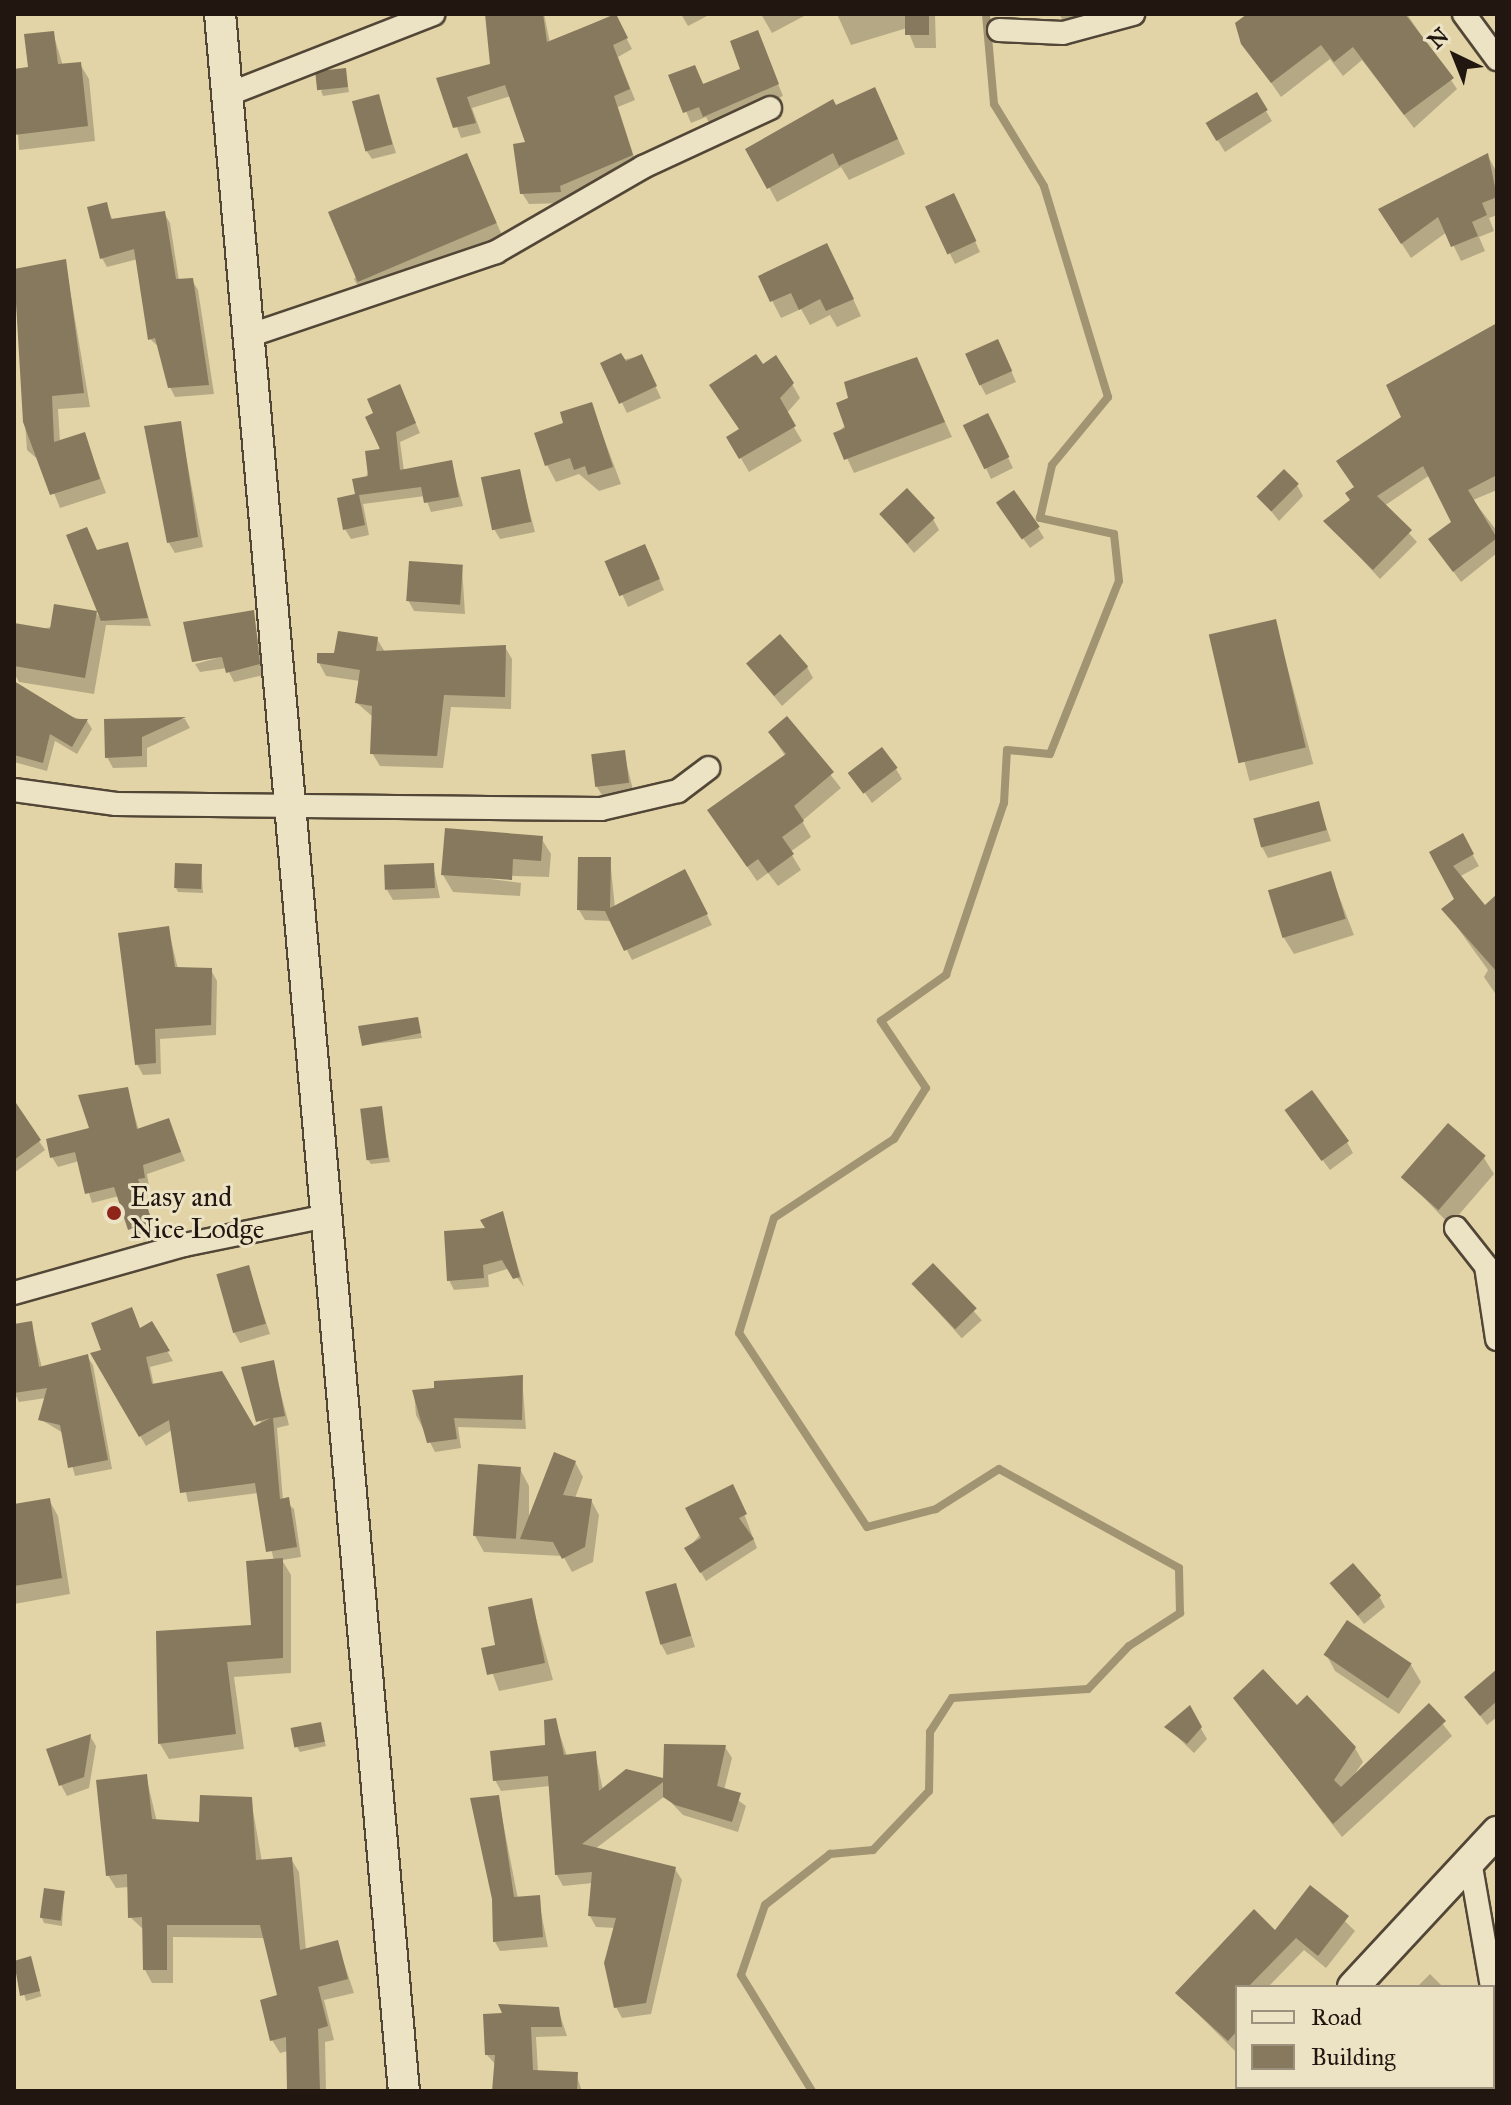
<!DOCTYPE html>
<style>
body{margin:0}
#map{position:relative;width:1511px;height:2105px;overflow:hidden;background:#e2d4a6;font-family:"IM FELL Great Primer",serif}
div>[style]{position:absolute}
.shadow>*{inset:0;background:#0003;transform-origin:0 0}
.stream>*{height:8px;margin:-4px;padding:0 4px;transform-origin:4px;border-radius:4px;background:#a19473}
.building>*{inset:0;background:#86795e;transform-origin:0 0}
.roads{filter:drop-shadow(2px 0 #524636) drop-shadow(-2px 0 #524636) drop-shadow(0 2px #524636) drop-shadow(0 -2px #524636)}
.street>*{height:22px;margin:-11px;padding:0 11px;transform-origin:11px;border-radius:11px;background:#ece3c5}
.secondary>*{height:30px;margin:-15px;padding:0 15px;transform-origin:15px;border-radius:15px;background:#ece3c5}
.dots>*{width:22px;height:22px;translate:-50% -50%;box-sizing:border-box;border:4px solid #ece3c5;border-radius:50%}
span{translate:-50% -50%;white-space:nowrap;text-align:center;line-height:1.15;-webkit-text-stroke:6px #ece3c5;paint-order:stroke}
.poi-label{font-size:28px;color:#221710}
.left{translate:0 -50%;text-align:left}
.frame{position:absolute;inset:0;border:16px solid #221710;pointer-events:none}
.legend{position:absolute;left:1235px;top:1985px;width:260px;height:104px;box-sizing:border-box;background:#ece3c5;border:2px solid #9b917d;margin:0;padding:10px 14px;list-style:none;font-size:24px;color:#221710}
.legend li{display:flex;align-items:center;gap:16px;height:40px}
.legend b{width:40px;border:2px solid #9b917d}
.north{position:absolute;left:1415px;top:16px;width:80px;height:80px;-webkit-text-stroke:6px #ece3c5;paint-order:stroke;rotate:317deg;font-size:22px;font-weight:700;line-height:32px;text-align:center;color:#221710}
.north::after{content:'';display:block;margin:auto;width:28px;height:36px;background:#221710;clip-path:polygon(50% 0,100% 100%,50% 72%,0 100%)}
</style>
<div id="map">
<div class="shadow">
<div style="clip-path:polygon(492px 14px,544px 14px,550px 43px,614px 14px,632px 49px,618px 57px,635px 100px,618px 107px,637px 166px,564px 197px,565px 203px,529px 204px,522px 193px,527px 144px,511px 96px,472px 108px,481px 133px,461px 138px,439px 80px,493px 65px)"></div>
<div style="clip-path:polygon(681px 14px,706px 14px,707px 16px,688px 26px)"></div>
<div style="clip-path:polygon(761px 14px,806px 14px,806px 15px,772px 33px)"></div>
<div style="clip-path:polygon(837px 14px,935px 14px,936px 48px,915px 48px,907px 28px,851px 45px)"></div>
<div style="clip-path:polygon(1059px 14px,1097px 14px,1067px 27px)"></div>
<div style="clip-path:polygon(1307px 14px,1407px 14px,1457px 89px,1414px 128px,1362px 60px,1343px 76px,1330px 59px,1281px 97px,1251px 54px)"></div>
<div style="clip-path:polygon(757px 32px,783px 96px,711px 126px,706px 117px,691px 123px,671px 76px,694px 67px,704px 85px,743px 70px)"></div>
<div style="clip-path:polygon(53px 33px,63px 66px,80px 64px,89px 79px,95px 141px,19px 150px,14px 71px,30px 69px)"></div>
<div style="clip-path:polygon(345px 70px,349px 92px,323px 96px,321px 91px)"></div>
<div style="clip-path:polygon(378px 96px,396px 153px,372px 159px,366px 150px)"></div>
<div style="clip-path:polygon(882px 104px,905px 154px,849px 180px,841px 167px,777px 202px,748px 149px,835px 108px)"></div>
<div style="clip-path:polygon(1266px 111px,1272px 121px,1225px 152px,1215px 136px)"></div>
<div style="clip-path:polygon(466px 155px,506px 244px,365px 299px,354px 279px)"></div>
<div style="clip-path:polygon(1488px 156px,1497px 173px,1497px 215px,1489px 218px,1494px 231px,1479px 237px,1485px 251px,1461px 261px,1447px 232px,1411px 258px,1389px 224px)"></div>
<div style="clip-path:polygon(106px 204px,113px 221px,164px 213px,170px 223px,179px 281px,192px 280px,198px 290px,214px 394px,175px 397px,170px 387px,160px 348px,150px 339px,138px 259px,107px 267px,102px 258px)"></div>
<div style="clip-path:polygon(959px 206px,980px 252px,955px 264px,927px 207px)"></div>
<div style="clip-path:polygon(65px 261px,90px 407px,58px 409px,60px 442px,84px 434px,106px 493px,60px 508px,42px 463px,27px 450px,14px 271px)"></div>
<div style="clip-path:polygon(836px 262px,861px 316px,837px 327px,830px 315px,810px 325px,801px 309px,781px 318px,760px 277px)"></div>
<div style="clip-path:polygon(1497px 326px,1497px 490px,1473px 500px,1497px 531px,1497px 553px,1461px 582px,1430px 540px,1453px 522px,1430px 475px,1384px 506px,1417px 542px,1380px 579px,1326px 521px,1352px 501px,1403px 418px)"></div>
<div style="clip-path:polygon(1003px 352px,1016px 382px,986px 395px,980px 384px)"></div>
<div style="clip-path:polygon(641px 356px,661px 398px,627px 413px,603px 364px)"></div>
<div style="clip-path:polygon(916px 359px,952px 437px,854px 473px,836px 434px)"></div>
<div style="clip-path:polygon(762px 367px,792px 384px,800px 398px,786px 414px,802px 441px,749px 472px,729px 438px,741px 431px)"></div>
<div style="clip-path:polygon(404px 396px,420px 433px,400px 442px,404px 471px,451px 462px,463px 506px,431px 512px,425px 496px,363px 504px,369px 535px,351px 539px,345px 529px,357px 496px)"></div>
<div style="clip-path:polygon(591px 404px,621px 484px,599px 491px,579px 474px,556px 482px,547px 465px,566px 424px)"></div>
<div style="clip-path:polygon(180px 424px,203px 547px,175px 553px,169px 543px)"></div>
<div style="clip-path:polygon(966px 426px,993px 426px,1013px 468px,991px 479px)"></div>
<div style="clip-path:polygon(519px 471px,535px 532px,500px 539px,494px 529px)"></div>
<div style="clip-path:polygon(1297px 485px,1303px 496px,1279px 521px,1259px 496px)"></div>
<div style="clip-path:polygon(1005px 513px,1038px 528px,1044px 538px,1030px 548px)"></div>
<div style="clip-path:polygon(881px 514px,933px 519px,939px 530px,914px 553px)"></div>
<div style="clip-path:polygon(68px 536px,97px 552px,127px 544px,151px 626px,106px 625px,94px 694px,19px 682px,14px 673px,14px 638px,96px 613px,104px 622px)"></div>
<div style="clip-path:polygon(650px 557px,664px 590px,628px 607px,608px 563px)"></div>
<div style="clip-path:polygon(462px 567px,465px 614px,414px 611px,408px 600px)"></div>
<div style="clip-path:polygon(253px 612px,264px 675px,234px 682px,227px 668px,200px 672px,195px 664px,232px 654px,194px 662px,186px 623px)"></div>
<div style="left:1275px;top:621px;width:148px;height:66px;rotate:75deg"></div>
<div style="clip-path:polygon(377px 639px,385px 652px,505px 647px,512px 659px,511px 709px,451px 707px,443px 768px,380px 766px,372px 753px,373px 717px,357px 703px,360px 681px,326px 676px,319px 663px)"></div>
<div style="clip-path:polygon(749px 666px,807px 667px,813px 678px,782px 706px)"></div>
<div style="clip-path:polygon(14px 700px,87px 721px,92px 729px,77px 754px,55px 741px,47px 771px,14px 762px)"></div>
<div style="clip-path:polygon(185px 719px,190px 728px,147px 748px,147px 767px,113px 768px,107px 757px,106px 720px)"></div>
<div style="clip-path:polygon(786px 719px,841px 788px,802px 821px,811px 837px,790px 852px,801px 870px,778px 886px,768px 873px,757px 881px,709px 811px,786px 757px,770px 733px)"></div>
<div style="clip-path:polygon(624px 753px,634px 794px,603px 797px,597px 787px)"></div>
<div style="clip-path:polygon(896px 769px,902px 779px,872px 803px,851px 773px)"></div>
<div style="clip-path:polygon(1318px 803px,1331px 841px,1268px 858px,1262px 847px)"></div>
<div style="clip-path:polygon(1462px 836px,1479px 866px,1459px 877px,1484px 908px,1497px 897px,1497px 996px,1484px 977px,1488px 970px,1444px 909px,1456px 899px,1431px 853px)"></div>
<div style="clip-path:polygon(541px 838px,551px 854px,549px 877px,451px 874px,521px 883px,520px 896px,453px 892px,443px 875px)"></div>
<div style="clip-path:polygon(610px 859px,615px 908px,690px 881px,712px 925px,632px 960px,612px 921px,585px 920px,579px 910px)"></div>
<div style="clip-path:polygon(433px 865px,440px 898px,393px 900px,387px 890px)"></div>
<div style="clip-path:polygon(201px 866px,203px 893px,178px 892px,176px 888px)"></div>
<div style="clip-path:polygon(1330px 873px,1354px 935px,1294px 954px,1284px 938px)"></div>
<div style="clip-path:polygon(168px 928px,178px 969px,211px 970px,217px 981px,216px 1035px,160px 1039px,161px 1074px,143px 1075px,137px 1064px)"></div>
<div style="clip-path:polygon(417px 1019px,422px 1038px,364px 1045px)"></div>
<div style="clip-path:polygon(127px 1089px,139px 1131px,169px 1121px,185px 1161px,147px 1174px,149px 1187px,141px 1188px,156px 1232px,136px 1239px,119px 1196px,92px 1203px,79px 1161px,58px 1167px,52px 1157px,92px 1130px)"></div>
<div style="clip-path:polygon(14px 1104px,45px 1150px,14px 1173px)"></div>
<div style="clip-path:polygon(381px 1108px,390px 1162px,371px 1164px,368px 1160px)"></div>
<div style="clip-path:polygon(1294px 1121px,1347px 1142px,1353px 1153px,1330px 1170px)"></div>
<div style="clip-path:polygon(1484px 1158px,1494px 1174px,1450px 1225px,1404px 1177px)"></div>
<div style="clip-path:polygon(502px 1214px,524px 1287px,510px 1268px,488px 1275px,489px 1287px,454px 1290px,449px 1280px)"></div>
<div style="left:933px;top:1266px;width:73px;height:27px;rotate:48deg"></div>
<div style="clip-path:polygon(248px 1268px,270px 1334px,240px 1343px,234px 1332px)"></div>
<div style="clip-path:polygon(31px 1323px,42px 1368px,87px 1356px,93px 1365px,112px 1469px,75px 1476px,63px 1433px,40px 1419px,46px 1398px,19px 1402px,14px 1392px,14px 1326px)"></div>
<div style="clip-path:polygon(151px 1323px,173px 1361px,150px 1367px,154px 1386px,253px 1428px,260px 1425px,273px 1363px,289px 1425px,277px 1428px,283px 1500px,294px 1509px,301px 1557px,282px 1560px,291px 1575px,291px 1673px,234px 1677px,244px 1749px,169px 1759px,160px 1744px,158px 1633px,253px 1627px,274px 1561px,258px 1493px,188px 1502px,172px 1430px,146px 1446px,93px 1354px)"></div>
<div style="clip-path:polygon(522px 1377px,526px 1429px,458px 1427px,461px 1448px,435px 1452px,416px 1415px,414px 1392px)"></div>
<div style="clip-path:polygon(575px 1462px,583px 1477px,575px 1498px,591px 1500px,599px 1515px,593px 1562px,572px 1572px,563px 1556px,484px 1552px,475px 1536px,520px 1469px,529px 1486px,529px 1520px)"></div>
<div style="clip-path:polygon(737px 1495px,757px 1548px,706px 1581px,687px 1549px)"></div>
<div style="clip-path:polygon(49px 1500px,58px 1516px,70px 1594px,14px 1604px,14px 1506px)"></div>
<div style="clip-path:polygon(1332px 1583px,1379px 1596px,1385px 1607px,1364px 1624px)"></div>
<div style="clip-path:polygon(675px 1585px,695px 1647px,667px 1655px,661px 1644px)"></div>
<div style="clip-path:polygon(531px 1600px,553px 1680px,499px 1691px,484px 1649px,498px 1647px)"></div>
<div style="clip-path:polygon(1326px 1654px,1411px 1665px,1421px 1682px,1399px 1714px,1335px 1671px)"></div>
<div style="clip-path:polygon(1497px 1672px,1497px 1717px,1487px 1725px,1466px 1697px)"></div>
<div style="clip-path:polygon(1235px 1698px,1297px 1708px,1355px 1748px,1363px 1762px,1354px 1775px,1429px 1706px,1452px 1736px,1342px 1837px)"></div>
<div style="clip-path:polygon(1189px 1708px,1207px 1739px,1194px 1753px,1167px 1727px)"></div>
<div style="clip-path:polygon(555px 1720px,567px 1756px,595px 1753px,603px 1790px,665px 1781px,725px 1747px,732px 1758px,724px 1790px,746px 1806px,738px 1832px,683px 1815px,665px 1796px,595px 1849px,675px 1869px,682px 1880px,651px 2014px,622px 2018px,616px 2007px,616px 1928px,596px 1927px,590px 1916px,593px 1883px,563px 1886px,557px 1875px,550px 1786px,501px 1791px,495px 1780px,547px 1747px)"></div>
<div style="clip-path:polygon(320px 1724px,326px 1746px,300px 1752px,297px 1747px)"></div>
<div style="clip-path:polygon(90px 1736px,96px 1746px,89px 1788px,67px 1796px,61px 1785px)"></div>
<div style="clip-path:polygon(146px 1776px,157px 1822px,201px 1824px,251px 1799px,262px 1862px,291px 1859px,299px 1872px,306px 1950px,337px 1942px,354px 1993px,324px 2000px,334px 2040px,325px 2042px,326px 2091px,289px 2091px,288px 2051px,280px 2053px,272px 2040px,280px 1997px,265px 1938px,173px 1937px,173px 1983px,152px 1983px,145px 1970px,144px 1930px,130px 1917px,129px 1887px,116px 1888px,108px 1875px)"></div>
<div style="clip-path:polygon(498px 1797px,518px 1899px,538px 1897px,548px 1947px,500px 1951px,495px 1942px)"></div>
<div style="clip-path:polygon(1311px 1888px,1355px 1931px,1326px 1968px,1304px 1950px,1268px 1987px,1237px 1987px,1236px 2052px,1177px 1993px,1275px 1933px)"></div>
<div style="clip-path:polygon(64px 1893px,62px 1926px,44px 1923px,42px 1918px)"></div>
<div style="left:30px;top:1959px;width:39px;height:16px;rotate:73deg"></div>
<div style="clip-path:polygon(1430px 1974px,1443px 1987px,1417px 1987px)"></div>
<div style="clip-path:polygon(558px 2009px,567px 2036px,536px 2037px,538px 2072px,576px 2074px,582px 2091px,494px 2091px,496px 2065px,487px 2055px)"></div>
<div style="clip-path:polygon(1324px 2087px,1333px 2087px,1337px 2091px,1321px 2091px)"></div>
<div style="left:1353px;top:2087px;width:112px;height:6px"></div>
</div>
<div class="stream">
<div style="left:812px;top:2091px;width:136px;rotate:-121.5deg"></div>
<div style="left:741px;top:1975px;width:74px;rotate:-71.1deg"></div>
<div style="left:765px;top:1905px;width:83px;rotate:-38.1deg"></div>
<div style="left:830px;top:1854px;width:43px;rotate:-5.3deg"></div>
<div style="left:873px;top:1850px;width:81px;rotate:-46.5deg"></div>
<div style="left:929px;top:1791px;width:59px;rotate:-89deg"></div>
<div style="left:930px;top:1732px;width:40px;rotate:-57.1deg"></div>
<div style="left:952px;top:1698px;width:136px;rotate:-3.8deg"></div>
<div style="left:1088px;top:1689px;width:59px;rotate:-46.4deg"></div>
<div style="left:1129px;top:1646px;width:61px;rotate:-32.9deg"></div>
<div style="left:1180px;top:1613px;width:45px;rotate:-91.3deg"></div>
<div style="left:1179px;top:1568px;width:205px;rotate:-151.2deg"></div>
<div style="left:999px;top:1469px;width:75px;rotate:147.6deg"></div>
<div style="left:936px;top:1509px;width:71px;rotate:165.4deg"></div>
<div style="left:867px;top:1527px;width:232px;rotate:-123.4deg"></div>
<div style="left:739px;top:1333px;width:120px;rotate:-73.1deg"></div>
<div style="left:774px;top:1218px;width:144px;rotate:-33.4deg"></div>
<div style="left:894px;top:1139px;width:60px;rotate:-57.9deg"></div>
<div style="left:926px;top:1088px;width:81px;rotate:-123.9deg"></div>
<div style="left:881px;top:1021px;width:80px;rotate:-35.3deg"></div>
<div style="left:946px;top:975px;width:182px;rotate:-71.4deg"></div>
<div style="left:1004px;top:803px;width:53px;rotate:-86.8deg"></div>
<div style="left:1007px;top:750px;width:43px;rotate:5.3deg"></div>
<div style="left:1050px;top:754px;width:186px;rotate:-68.3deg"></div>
<div style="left:1119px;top:581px;width:47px;rotate:-96.1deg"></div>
<div style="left:1114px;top:534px;width:76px;rotate:-167.8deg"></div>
<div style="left:1040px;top:518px;width:54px;rotate:-77.2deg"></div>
<div style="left:1052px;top:465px;width:88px;rotate:-50.5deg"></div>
<div style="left:1108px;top:397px;width:220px;rotate:-106.9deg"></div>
<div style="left:1044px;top:186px;width:96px;rotate:-121.4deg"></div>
<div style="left:994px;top:104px;width:90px;rotate:-95.1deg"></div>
</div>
<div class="building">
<div style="clip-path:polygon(485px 14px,543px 14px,547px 42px,616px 14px,628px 38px,613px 45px,630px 89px,614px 96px,633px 155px,560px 186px,561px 192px,520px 194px,513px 144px,525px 142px,505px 85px,467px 97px,476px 123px,453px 128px,436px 78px,490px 64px)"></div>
<div style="left:905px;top:14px;width:24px;height:21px"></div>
<div style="clip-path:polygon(1247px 14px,1405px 14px,1454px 78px,1404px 115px,1353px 47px,1334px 62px,1321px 45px,1271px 83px,1241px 44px,1235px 23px)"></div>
<div style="clip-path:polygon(758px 30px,779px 84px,703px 117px,699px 107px,683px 113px,668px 75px,695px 65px,703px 84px,740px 69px,730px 41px)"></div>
<div style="clip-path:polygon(54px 31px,58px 64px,81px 62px,88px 126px,14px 135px,14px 69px,28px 67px,24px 34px)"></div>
<div style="left:346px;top:68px;width:19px;height:31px;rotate:84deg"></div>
<div style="clip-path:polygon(875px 87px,898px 139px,839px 166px,833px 153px,767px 189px,745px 149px,833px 99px,836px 105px)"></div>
<div style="left:1257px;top:92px;width:21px;height:60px;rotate:59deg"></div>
<div style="left:379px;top:94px;width:52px;height:28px;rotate:75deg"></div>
<div style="left:467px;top:153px;width:76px;height:151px;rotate:67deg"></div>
<div style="clip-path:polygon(1488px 153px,1497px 197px,1482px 203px,1487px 215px,1472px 222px,1478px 236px,1451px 247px,1438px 217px,1401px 244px,1378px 209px)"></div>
<div style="left:954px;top:193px;width:53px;height:32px;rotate:65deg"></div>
<div style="clip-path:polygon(107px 202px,111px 219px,165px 211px,176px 279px,193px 278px,209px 385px,168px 388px,155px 338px,148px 340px,134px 249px,100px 259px,87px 207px)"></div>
<div style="clip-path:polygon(827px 243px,854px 299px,826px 311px,820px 299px,799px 310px,791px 293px,770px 302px,758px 276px)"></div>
<div style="clip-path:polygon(66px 259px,84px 393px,52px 396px,54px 442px,85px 432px,100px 479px,50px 495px,23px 422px,14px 269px)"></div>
<div style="clip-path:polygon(1497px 323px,1497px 475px,1468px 490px,1497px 538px,1453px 572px,1428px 539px,1451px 522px,1423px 466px,1377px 496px,1412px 530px,1373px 570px,1323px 521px,1350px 500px,1345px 493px,1354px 487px,1336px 461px,1401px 417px,1386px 385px)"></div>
<div style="left:998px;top:339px;width:35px;height:36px;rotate:66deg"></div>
<div style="clip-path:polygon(621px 353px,626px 361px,642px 354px,657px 386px,619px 404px,600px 363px)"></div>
<div style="clip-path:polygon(756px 354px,763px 364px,776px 355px,794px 383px,780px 398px,796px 426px,739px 459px,726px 437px,739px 429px,709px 385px)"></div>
<div style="clip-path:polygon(917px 357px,945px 422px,844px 460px,833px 433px,845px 428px,836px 403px,848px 398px,844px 382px)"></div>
<div style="clip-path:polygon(400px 384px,416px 423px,396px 432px,400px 470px,452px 460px,459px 497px,424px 503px,421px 487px,359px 495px,365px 525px,343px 530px,337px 498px,355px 494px,352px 479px,368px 476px,365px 451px,380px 449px,365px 417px,373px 413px,367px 399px)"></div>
<div style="clip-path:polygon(592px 402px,613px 467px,588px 475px,585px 466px,574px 470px,570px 458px,545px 466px,534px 433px,563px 423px,560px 412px)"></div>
<div style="left:988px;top:413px;width:49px;height:28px;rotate:64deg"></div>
<div style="clip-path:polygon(181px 421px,198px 537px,167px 543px,144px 426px)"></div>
<div style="left:520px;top:469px;width:54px;height:40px;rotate:78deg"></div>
<div style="left:1284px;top:469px;width:21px;height:39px;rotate:45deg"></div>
<div style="left:907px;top:488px;width:41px;height:38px;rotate:47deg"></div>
<div style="left:1014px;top:490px;width:45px;height:22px;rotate:55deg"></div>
<div style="clip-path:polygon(87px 527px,97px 550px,128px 542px,148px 618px,101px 621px,66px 535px)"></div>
<div style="left:645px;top:544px;width:38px;height:44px;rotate:67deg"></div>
<div style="left:409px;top:561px;width:54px;height:40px;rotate:4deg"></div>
<div style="clip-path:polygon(54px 604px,97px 611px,85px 678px,14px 666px,14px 623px,50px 629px)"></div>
<div style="clip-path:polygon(254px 610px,260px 664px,226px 673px,222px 657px,192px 662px,183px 622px)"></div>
<div style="left:1276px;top:619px;width:132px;height:69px;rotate:77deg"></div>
<div style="clip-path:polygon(338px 631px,378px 637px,376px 651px,506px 645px,505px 697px,444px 695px,437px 756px,370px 754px,372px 706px,355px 703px,360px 670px,317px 663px,317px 653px,334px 653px)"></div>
<div style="left:780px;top:634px;width:43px;height:45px;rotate:49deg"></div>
<div style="clip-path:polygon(14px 681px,76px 719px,88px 719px,72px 747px,50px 734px,43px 763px,14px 755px)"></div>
<div style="clip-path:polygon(787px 716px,834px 772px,794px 806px,804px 821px,782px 837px,794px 854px,768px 873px,758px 859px,747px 867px,707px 810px,786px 754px,768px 732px)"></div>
<div style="clip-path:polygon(186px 717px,142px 737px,142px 756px,105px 758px,104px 719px)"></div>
<div style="left:882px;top:747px;width:26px;height:43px;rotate:53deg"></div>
<div style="left:625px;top:750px;width:33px;height:34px;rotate:83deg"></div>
<div style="left:1319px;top:801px;width:30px;height:68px;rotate:75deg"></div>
<div style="clip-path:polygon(445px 828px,543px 836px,541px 861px,513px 859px,512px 880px,441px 875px)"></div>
<div style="clip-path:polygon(1463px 833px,1474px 854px,1453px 866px,1485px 905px,1497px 894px,1497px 972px,1441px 909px,1454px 899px,1429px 852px)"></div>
<div style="clip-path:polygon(578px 857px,611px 857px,610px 908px,685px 869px,708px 914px,624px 951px,605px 911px,577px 910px)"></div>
<div style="left:175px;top:863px;width:27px;height:25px;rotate:2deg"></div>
<div style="left:434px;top:863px;width:25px;height:50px;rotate:88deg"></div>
<div style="left:1331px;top:871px;width:50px;height:66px;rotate:73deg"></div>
<div style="clip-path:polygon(169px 926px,175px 967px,212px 968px,211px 1025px,155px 1029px,156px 1063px,135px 1065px,118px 933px)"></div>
<div style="clip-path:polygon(418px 1017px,421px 1033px,362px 1046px,358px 1026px)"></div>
<div style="clip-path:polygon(128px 1087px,137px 1129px,169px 1118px,181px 1152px,143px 1165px,145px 1178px,138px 1179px,152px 1222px,128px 1230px,114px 1187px,85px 1194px,75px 1152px,50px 1158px,46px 1139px,89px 1128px,78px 1095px)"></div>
<div style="left:1312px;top:1090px;width:63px;height:34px;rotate:54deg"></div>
<div style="clip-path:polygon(14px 1100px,41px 1140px,14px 1160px)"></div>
<div style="left:382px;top:1106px;width:52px;height:22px;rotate:83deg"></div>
<div style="left:1448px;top:1123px;width:50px;height:72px;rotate:41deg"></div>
<div style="clip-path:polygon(503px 1211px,520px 1277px,513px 1279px,502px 1260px,483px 1265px,484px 1278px,447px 1281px,444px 1231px,485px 1228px,480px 1220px)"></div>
<div style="left:933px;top:1263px;width:63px;height:30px;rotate:46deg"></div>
<div style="left:249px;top:1265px;width:61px;height:34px;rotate:74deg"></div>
<div style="clip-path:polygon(132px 1307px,140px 1328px,152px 1321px,170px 1351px,146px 1357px,152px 1384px,222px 1371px,254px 1426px,271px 1418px,256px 1422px,241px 1367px,274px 1360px,285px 1416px,273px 1418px,280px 1499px,289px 1497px,297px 1547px,266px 1552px,255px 1483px,180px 1493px,169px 1420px,139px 1437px,90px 1353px,101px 1350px,91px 1323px)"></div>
<div style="clip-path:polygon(32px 1321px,39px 1367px,88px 1354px,108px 1460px,68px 1468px,60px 1425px,38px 1420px,47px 1388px,14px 1393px,14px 1324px)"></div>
<div style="clip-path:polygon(523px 1375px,522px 1420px,454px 1418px,457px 1439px,427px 1443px,412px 1390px,434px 1388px,434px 1381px)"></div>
<div style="clip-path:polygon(554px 1452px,576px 1461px,563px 1495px,592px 1499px,585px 1547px,562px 1559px,553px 1542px,520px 1539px)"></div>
<div style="left:478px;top:1464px;width:43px;height:72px;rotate:4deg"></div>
<div style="clip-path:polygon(733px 1484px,747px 1514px,739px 1518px,754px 1539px,700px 1573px,684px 1548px,701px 1538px,685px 1508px)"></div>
<div style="clip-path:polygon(50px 1498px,62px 1578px,14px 1586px,14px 1504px)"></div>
<div style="clip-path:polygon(283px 1558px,283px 1658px,227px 1662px,236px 1734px,158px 1744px,156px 1631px,251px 1625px,246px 1561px)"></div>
<div style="left:1353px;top:1563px;width:43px;height:31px;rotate:49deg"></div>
<div style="left:676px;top:1583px;width:55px;height:32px;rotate:74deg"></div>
<div style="clip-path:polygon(532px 1598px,545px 1663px,487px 1675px,481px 1648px,495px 1645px,488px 1607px)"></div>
<div style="left:1347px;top:1620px;width:78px;height:42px;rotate:34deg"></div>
<div style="clip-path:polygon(1263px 1669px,1297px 1705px,1307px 1695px,1356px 1747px,1334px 1780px,1341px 1787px,1429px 1703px,1446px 1721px,1333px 1824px,1233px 1698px)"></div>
<div style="clip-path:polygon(1497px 1669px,1497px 1701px,1480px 1716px,1464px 1697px)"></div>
<div style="clip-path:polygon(1190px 1705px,1202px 1727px,1187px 1744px,1164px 1727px)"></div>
<div style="clip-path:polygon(556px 1718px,564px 1755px,596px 1751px,599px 1791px,626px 1769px,663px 1778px,664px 1744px,726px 1745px,717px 1786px,741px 1793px,732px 1822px,675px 1805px,663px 1797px,663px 1782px,582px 1844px,676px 1867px,646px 2003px,614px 2008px,604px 1963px,616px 1918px,588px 1916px,592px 1872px,555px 1875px,548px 1776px,493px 1781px,490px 1751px,545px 1745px,544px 1720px)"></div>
<div style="left:321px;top:1722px;width:20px;height:31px;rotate:79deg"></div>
<div style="clip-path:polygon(91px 1734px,84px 1777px,59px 1786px,46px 1749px)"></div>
<div style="clip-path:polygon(147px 1774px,152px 1819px,199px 1822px,200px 1795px,252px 1797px,256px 1860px,292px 1857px,300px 1950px,338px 1940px,348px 1979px,318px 1987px,328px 2026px,318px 2029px,320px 2091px,287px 2091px,286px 2037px,270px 2041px,260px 2000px,277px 1995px,260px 1925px,167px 1925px,167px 1970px,143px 1970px,142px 1917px,128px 1918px,127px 1874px,106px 1876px,96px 1780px)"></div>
<div style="clip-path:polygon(499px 1795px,514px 1897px,540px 1895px,543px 1937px,493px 1942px,492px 1899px,470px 1798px)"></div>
<div style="clip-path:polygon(1310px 1885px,1349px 1916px,1318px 1956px,1296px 1938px,1248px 1987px,1237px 1987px,1237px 2031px,1228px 2041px,1175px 1993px,1254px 1909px,1275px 1930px)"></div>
<div style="left:44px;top:1888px;width:21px;height:30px;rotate:8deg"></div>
<div style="clip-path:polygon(31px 1956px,40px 1991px,20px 1996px,14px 1961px)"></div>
<div style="clip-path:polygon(498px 2004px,559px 2007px,562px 2027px,531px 2027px,533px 2070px,578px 2072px,577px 2091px,492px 2091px,495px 2055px,485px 2055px,483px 2014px,502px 2013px)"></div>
</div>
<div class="roads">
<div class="street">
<div style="left:1464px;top:14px;width:56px;rotate:53.7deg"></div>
<div style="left:999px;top:30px;width:64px;rotate:2.7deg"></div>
<div style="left:1063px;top:33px;width:73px;rotate:-15.2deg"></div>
<div style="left:224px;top:96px;width:225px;rotate:-21.4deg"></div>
<div style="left:248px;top:336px;width:262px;rotate:-18.7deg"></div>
<div style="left:496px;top:252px;width:170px;rotate:-30deg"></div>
<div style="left:643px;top:167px;width:140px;rotate:-24.9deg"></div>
<div style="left:14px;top:790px;width:103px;rotate:7.8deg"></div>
<div style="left:116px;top:804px;width:485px;rotate:0.6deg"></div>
<div style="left:601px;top:809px;width:79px;rotate:-13.2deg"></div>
<div style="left:678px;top:791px;width:38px;rotate:-37deg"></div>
<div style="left:1456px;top:1228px;width:48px;rotate:51.7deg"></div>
<div style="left:1486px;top:1266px;width:74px;rotate:81.4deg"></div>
<div style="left:14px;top:1293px;width:177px;rotate:-15.8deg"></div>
<div style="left:184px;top:1245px;width:146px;rotate:-11.5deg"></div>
<div style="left:1470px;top:1861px;width:128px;rotate:80.1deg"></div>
<div style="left:1493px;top:1995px;width:18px;rotate:77deg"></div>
</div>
<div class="secondary">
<div style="left:220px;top:14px;width:2085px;rotate:84.94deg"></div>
<div style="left:1353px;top:1987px;width:212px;rotate:-47.1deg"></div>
<div style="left:1256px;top:2091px;width:6px;rotate:-45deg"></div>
</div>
</div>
<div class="dots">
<div style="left:114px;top:1213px;background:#8f2418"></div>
</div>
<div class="poi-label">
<span class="left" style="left:130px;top:1213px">Easy and<br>Nice Lodge</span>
</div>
<div class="frame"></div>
<ul class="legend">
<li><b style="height:10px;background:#ece3c5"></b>Road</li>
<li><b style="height:22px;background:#86795e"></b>Building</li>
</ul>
<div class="north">N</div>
</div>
